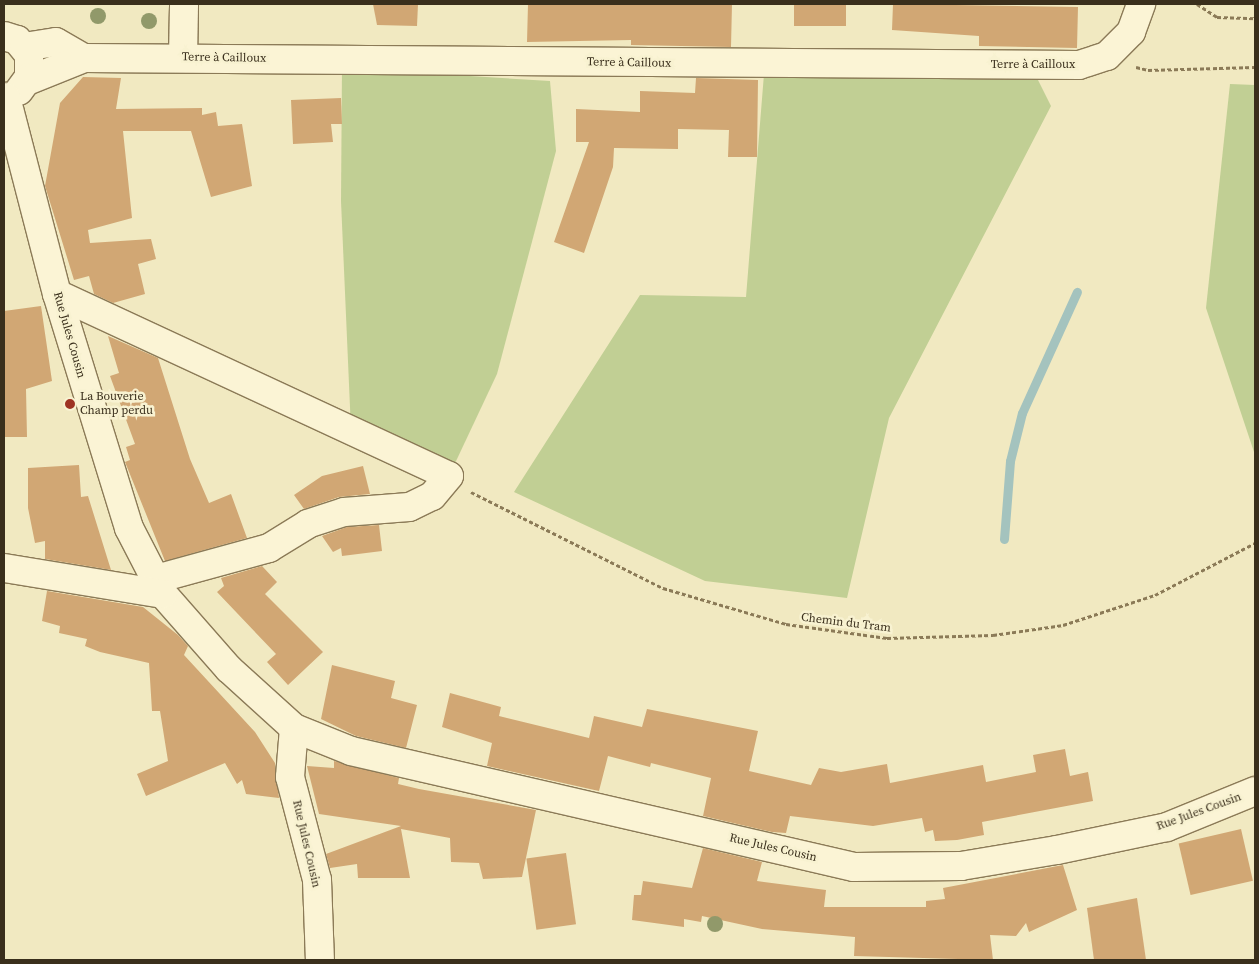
<!DOCTYPE html>
<meta charset="utf-8">
<style>
body{margin:0}
#map{position:relative;width:1259px;height:964px;overflow:hidden;background:#f1e9c1;font-family:"Source Serif 4",serif}
div>[style]{position:absolute}
.green>*{inset:0;background:#c1cf94}
.stream>*{height:9px;margin:-4.5px;padding:0 4.5px;transform-origin:4.5px;border-radius:4.5px;background:#a4c3be}
.building>*{inset:0;background:#d1a774;transform-origin:0 0}
.path>*{height:3px;margin-top:-1.5px;transform-origin:0;background:repeating-linear-gradient(90deg,#8b7a57 0 4px,transparent 0 6.5px)}
.roads{filter:drop-shadow(1px 0 #8b7a57) drop-shadow(-1px 0 #8b7a57) drop-shadow(0 1px #8b7a57) drop-shadow(0 -1px #8b7a57)}
.minor>*{height:28px;margin:-14px;padding:0 14px;transform-origin:14px;border-radius:14px;background:#fbf4d5}
.trees>*{width:16px;height:16px;margin:-8px;border-radius:50%;background:#91996a}
.dots>*{width:14px;height:14px;translate:-50% -50%;box-sizing:border-box;border:2px solid #f8f2d1;border-radius:50%}
span{translate:-50% -50%;white-space:nowrap;text-align:center;line-height:1.15;-webkit-text-stroke:5px #f8f2d1;paint-order:stroke}
.street-label{font-size:12px;color:#3a2f1c}
.poi-label{font-size:12px;color:#3a2f1c}
.left{translate:0 -50%;text-align:left}
.frame{position:absolute;inset:0;border:5px solid #3a2f1c;pointer-events:none}
</style>
<div id="map">
<div class="green">
<div style="clip-path:polygon(342px 68px,550px 81px,556px 151px,497px 374px,449px 476px,351px 430px,341px 201px)"></div>
<div style="clip-path:polygon(764px 74px,1035px 74px,1051px 106px,889px 418px,847px 598px,705px 581px,514px 492px,640px 295px,746px 297px)"></div>
<div style="clip-path:polygon(1230px 84px,1255px 85px,1255px 455px,1206px 308px)"></div>
</div>
<div class="stream">
<div style="left:1004px;top:539px;width:78px;rotate:-85.6deg"></div>
<div style="left:1010px;top:461px;width:49px;rotate:-76deg"></div>
<div style="left:1022px;top:413px;width:133px;rotate:-65.6deg"></div>
</div>
<div class="building">
<div style="clip-path:polygon(373px 4px,418px 4px,417px 26px,377px 25px)"></div>
<div style="clip-path:polygon(528px 4px,732px 4px,731px 47px,631px 45px,631px 40px,527px 42px)"></div>
<div style="left:794px;top:4px;width:52px;height:22px"></div>
<div style="clip-path:polygon(893px 4px,1078px 7px,1077px 48px,979px 46px,979px 36px,892px 30px)"></div>
<div style="clip-path:polygon(83px 77px,121px 78px,116px 109px,202px 108px,202px 115px,216px 112px,218px 126px,242px 124px,252px 186px,211px 197px,191px 131px,123px 131px,132px 218px,88px 230px,90px 243px,151px 239px,156px 259px,138px 264px,145px 294px,113px 303px,94px 294px,89px 276px,74px 280px,45px 186px,60px 103px)"></div>
<div style="clip-path:polygon(696px 78px,758px 80px,757px 157px,728px 157px,729px 130px,678px 129px,678px 149px,614px 148px,613px 167px,584px 253px,554px 242px,589px 142px,576px 142px,576px 109px,640px 112px,640px 91px,695px 93px)"></div>
<div style="clip-path:polygon(341px 98px,342px 124px,331px 124px,333px 142px,293px 144px,291px 100px)"></div>
<div style="clip-path:polygon(41px 306px,52px 381px,26px 389px,27px 437px,4px 437px,4px 311px)"></div>
<div style="clip-path:polygon(108px 336px,158px 358px,190px 459px,209px 503px,231px 494px,247px 538px,165px 561px,125px 462px,130px 460px,126px 447px,135px 444px,110px 376px,119px 373px)"></div>
<div style="clip-path:polygon(79px 465px,81px 497px,88px 496px,111px 570px,45px 559px,45px 541px,35px 543px,28px 508px,28px 468px)"></div>
<div style="clip-path:polygon(363px 466px,370px 494px,339px 497px,304px 509px,294px 495px,322px 476px)"></div>
<div style="clip-path:polygon(379px 525px,382px 551px,342px 556px,341px 548px,333px 552px,322px 536px,347px 527px)"></div>
<div style="clip-path:polygon(262px 566px,277px 582px,265px 594px,323px 652px,288px 685px,267px 662px,276px 654px,217px 592px,224px 586px,221px 578px)"></div>
<div style="clip-path:polygon(47px 591px,143px 607px,178px 635px,188px 646px,184px 655px,255px 732px,275px 763px,279px 798px,246px 794px,242px 780px,237px 784px,225px 763px,146px 796px,137px 774px,168px 761px,160px 711px,152px 711px,149px 663px,100px 652px,85px 646px,87px 639px,59px 633px,60px 626px,42px 621px)"></div>
<div style="clip-path:polygon(332px 665px,395px 681px,391px 698px,417px 705px,406px 748px,356px 736px,321px 719px)"></div>
<div style="clip-path:polygon(450px 693px,501px 707px,499px 716px,589px 738px,594px 716px,642px 727px,647px 709px,758px 731px,749px 771px,811px 785px,819px 768px,841px 772px,887px 764px,890px 783px,983px 765px,986px 782px,1036px 772px,1033px 755px,1065px 749px,1070px 776px,1088px 772px,1093px 801px,982px 822px,984px 835px,957px 840px,935px 841px,933px 830px,925px 832px,922px 818px,873px 826px,790px 816px,786px 833px,772px 832px,703px 816px,711px 778px,651px 763px,650px 767px,608px 756px,599px 791px,487px 766px,492px 743px,442px 727px)"></div>
<div style="clip-path:polygon(334px 761px,399px 778px,398px 784px,419px 789px,536px 810px,522px 877px,483px 879px,479px 863px,451px 862px,450px 838px,401px 829px,410px 878px,358px 878px,357px 864px,330px 868px,326px 854px,401px 826px,319px 814px,307px 766px,334px 768px)"></div>
<div style="left:1241px;top:829px;width:53px;height:64px;rotate:77deg"></div>
<div style="clip-path:polygon(703px 848px,762px 862px,757px 881px,826px 890px,824px 907px,926px 907px,926px 901px,945px 899px,943px 888px,1063px 865px,1077px 910px,1029px 932px,1026px 923px,1016px 936px,990px 935px,993px 960px,854px 956px,855px 937px,762px 929px,702px 916px,701px 922px,684px 919px,684px 927px,632px 920px,634px 895px,641px 895px,643px 881px,692px 888px)"></div>
<div style="left:566px;top:853px;width:72px;height:40px;rotate:82deg"></div>
<div style="clip-path:polygon(1137px 898px,1146px 960px,1094px 960px,1087px 908px)"></div>
</div>
<div class="path">
<div style="left:1197px;top:4px;width:24px;rotate:33deg"></div>
<div style="left:1217px;top:17px;width:38px;rotate:2deg"></div>
<div style="left:1136px;top:67px;width:12px;rotate:14deg"></div>
<div style="left:1148px;top:70px;width:107px;rotate:-1.6deg"></div>
<div style="left:471px;top:492px;width:215px;rotate:26.6deg"></div>
<div style="left:663px;top:588px;width:128px;rotate:16.3deg"></div>
<div style="left:786px;top:624px;width:102px;rotate:7.9deg"></div>
<div style="left:887px;top:638px;width:106px;rotate:-1.6deg"></div>
<div style="left:993px;top:635px;width:71px;rotate:-8.1deg"></div>
<div style="left:1063px;top:625px;width:97px;rotate:-18.1deg"></div>
<div style="left:1155px;top:595px;width:113px;rotate:-27.5deg"></div>
</div>
<div class="roads">
<div class="minor">
<div style="left:4px;top:36px;width:14px;rotate:17deg"></div>
<div style="left:17px;top:40px;width:19px;rotate:51deg"></div>
<div style="left:29px;top:55px;width:22px;rotate:90deg"></div>
<div style="left:29px;top:77px;width:17px;rotate:126deg"></div>
<div style="left:24px;top:47px;width:32px;rotate:-9deg"></div>
<div style="left:56px;top:42px;width:32px;rotate:30deg"></div>
<div style="left:183px;top:58px;width:54px;rotate:-88.9deg"></div>
<div style="left:27px;top:81px;width:61px;rotate:-22deg"></div>
<div style="left:84px;top:58px;width:995px;rotate:0.4deg"></div>
<div style="left:1079px;top:65px;width:29px;rotate:-18deg"></div>
<div style="left:1107px;top:56px;width:34px;rotate:-45deg"></div>
<div style="left:1131px;top:32px;width:30px;rotate:-70deg"></div>
<div style="left:6px;top:97px;width:203px;rotate:75.5deg"></div>
<div style="left:57px;top:294px;width:245px;rotate:72.9deg"></div>
<div style="left:129px;top:528px;width:74px;rotate:62.7deg"></div>
<div style="left:163px;top:594px;width:100px;rotate:48.7deg"></div>
<div style="left:229px;top:669px;width:88px;rotate:42.2deg"></div>
<div style="left:294px;top:728px;width:61px;rotate:22deg"></div>
<div style="left:351px;top:751px;width:516px;rotate:12.99deg"></div>
<div style="left:854px;top:867px;width:107px;rotate:-0.5deg"></div>
<div style="left:961px;top:866px;width:97px;rotate:-9.5deg"></div>
<div style="left:1057px;top:850px;width:112px;rotate:-11.8deg"></div>
<div style="left:1167px;top:827px;width:95px;rotate:-22.2deg"></div>
<div style="left:57px;top:294px;width:432px;rotate:24.9deg"></div>
<div style="left:449px;top:476px;width:26px;rotate:130deg"></div>
<div style="left:432px;top:496px;width:25px;rotate:154deg"></div>
<div style="left:409px;top:507px;width:65px;rotate:175.6deg"></div>
<div style="left:344px;top:512px;width:38px;rotate:162deg"></div>
<div style="left:308px;top:524px;width:46px;rotate:148.4deg"></div>
<div style="left:269px;top:548px;width:120px;rotate:164.6deg"></div>
<div style="left:4px;top:568px;width:161px;rotate:9.3deg"></div>
<div style="left:294px;top:728px;width:49px;rotate:94.7deg"></div>
<div style="left:290px;top:777px;width:106px;rotate:75.3deg"></div>
<div style="left:317px;top:880px;width:80px;rotate:87.9deg"></div>
</div>
</div>
<div class="trees">
<div style="left:98px;top:16px"></div>
<div style="left:149px;top:21px"></div>
<div style="left:715px;top:924px"></div>
</div>
<div class="dots">
<div style="left:70px;top:404px;background:#9e3323"></div>
</div>
<div class="street-label">
<span style="left:224px;top:58px;rotate:1deg">Terre à Cailloux</span>
<span style="left:629px;top:63px;rotate:1deg">Terre à Cailloux</span>
<span style="left:1033px;top:65px">Terre à Cailloux</span>
<span style="left:69px;top:335px;rotate:74deg">Rue Jules Cousin</span>
<span style="left:846px;top:623px;rotate:7deg">Chemin du Tram</span>
<span style="left:1199px;top:812px;rotate:-20deg">Rue Jules Cousin</span>
<span style="left:306px;top:844px;rotate:77deg">Rue Jules Cousin</span>
<span style="left:773px;top:848px;rotate:13deg">Rue Jules Cousin</span>
</div>
<div class="poi-label">
<span class="left" style="left:80px;top:404px">La Bouverie<br>Champ perdu</span>
</div>
<div class="frame"></div>
</div>
